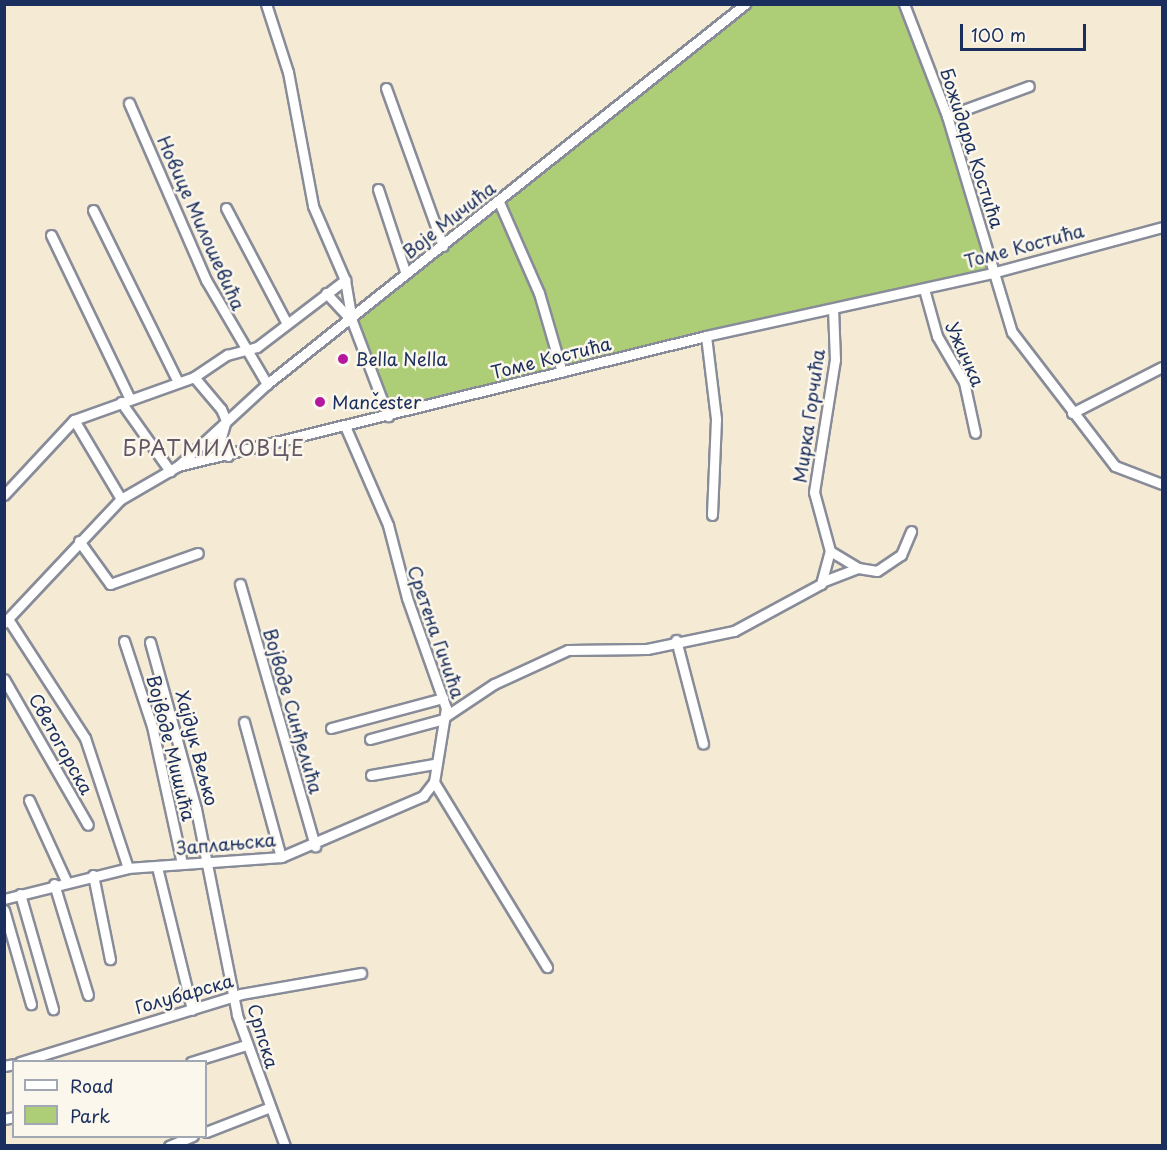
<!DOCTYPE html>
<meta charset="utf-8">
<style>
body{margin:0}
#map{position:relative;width:1167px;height:1150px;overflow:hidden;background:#f5ead4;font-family:"Playpen Sans",sans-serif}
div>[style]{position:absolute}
.green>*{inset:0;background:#adce76}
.roads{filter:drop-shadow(2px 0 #888c99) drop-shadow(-2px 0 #888c99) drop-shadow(0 2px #888c99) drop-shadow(0 -2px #888c99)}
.minor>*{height:9px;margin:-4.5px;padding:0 4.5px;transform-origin:4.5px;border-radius:4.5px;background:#fff}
.dots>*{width:16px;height:16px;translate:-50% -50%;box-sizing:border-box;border:3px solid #fbf7ec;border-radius:50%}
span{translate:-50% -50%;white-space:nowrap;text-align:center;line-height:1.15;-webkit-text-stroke:5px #fbf7ec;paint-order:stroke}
.street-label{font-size:18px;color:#1b2f5e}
.poi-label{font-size:18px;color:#1b2f5e}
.left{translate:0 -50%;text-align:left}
.quarter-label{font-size:21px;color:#625764;letter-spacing:1.5px}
.frame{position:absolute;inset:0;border:6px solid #1b2f5e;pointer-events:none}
.legend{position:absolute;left:12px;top:1060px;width:195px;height:78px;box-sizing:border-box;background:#fbf7ec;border:2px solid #a1a7b3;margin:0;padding:8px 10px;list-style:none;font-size:18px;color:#1b2f5e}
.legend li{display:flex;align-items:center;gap:12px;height:30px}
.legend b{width:30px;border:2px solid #a1a7b3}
.scale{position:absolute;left:960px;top:24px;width:126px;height:27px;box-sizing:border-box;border:3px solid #1b2f5e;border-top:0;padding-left:8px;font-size:18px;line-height:21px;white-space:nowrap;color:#1b2f5e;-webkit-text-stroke:4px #fbf7ec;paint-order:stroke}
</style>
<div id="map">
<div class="green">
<div style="clip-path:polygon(745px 5px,905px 5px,947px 116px,992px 273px,388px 416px,352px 321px)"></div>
</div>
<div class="roads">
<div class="minor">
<div style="left:266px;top:4px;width:71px;rotate:72.1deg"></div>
<div style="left:288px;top:72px;width:136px;rotate:79.4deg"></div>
<div style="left:313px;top:206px;width:81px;rotate:66.6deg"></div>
<div style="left:345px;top:280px;width:42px;rotate:80.3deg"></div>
<div style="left:352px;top:321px;width:102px;rotate:69.2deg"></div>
<div style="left:904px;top:4px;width:120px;rotate:69deg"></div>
<div style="left:947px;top:116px;width:226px;rotate:73.3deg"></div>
<div style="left:1012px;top:332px;width:169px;rotate:52.5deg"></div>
<div style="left:1115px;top:466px;width:50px;rotate:21deg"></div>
<div style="left:386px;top:88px;width:168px;rotate:70.2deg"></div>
<div style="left:129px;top:103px;width:193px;rotate:66.5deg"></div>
<div style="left:206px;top:280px;width:121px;rotate:59.6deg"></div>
<div style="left:947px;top:116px;width:87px;rotate:-20.1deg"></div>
<div style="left:378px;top:189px;width:89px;rotate:71.8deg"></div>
<div style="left:499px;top:202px;width:99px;rotate:66.3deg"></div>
<div style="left:539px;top:293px;width:82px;rotate:73.8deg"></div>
<div style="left:226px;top:208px;width:129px;rotate:62.2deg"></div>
<div style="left:93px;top:210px;width:192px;rotate:63.7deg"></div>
<div style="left:51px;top:235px;width:182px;rotate:64.3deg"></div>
<div style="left:924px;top:289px;width:49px;rotate:74.5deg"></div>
<div style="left:937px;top:336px;width:53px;rotate:59.6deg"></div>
<div style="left:964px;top:382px;width:52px;rotate:77.8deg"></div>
<div style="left:326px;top:293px;width:38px;rotate:47deg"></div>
<div style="left:706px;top:336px;width:84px;rotate:83.1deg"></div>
<div style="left:716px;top:419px;width:96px;rotate:92.4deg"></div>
<div style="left:194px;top:377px;width:42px;rotate:49.8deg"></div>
<div style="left:221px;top:409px;width:12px;rotate:66deg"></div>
<div style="left:226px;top:420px;width:22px;rotate:106deg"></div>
<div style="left:220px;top:441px;width:17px;rotate:62deg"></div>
<div style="left:121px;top:402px;width:85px;rotate:54.6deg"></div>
<div style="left:1072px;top:413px;width:101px;rotate:-27.1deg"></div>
<div style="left:345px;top:426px;width:108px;rotate:66.5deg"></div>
<div style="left:388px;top:525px;width:75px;rotate:75.4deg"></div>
<div style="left:407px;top:598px;width:117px;rotate:70.5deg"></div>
<div style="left:446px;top:708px;width:75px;rotate:99.2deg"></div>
<div style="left:434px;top:782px;width:217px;rotate:58.6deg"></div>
<div style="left:178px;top:466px;width:121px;rotate:-42.7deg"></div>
<div style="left:267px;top:384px;width:611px;rotate:-38.48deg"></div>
<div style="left:4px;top:495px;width:103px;rotate:-47deg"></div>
<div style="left:121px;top:499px;width:92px;rotate:-120.7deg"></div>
<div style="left:74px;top:420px;width:127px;rotate:-19.7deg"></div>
<div style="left:194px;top:377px;width:40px;rotate:-34deg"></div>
<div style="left:227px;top:355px;width:31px;rotate:-15deg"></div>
<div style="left:257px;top:347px;width:111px;rotate:-37.3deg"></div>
<div style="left:79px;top:541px;width:53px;rotate:54.2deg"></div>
<div style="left:110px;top:584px;width:93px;rotate:-19.4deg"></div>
<div style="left:830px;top:551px;width:33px;rotate:31deg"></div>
<div style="left:858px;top:568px;width:19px;rotate:9deg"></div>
<div style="left:877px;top:571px;width:29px;rotate:-34deg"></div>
<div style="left:901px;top:555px;width:26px;rotate:-67deg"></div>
<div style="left:824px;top:581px;width:36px;rotate:-21deg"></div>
<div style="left:240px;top:584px;width:273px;rotate:74deg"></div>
<div style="left:8px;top:619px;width:142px;rotate:57.1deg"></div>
<div style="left:85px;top:738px;width:137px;rotate:71.7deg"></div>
<div style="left:4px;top:623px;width:170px;rotate:-46.7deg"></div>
<div style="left:121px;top:499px;width:66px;rotate:-30.1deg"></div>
<div style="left:178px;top:466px;width:544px;rotate:-13.83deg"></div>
<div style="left:706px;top:336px;width:293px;rotate:-12.4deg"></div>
<div style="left:992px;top:273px;width:176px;rotate:-15.1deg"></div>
<div style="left:676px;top:640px;width:107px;rotate:75.4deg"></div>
<div style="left:124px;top:641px;width:89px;rotate:71.8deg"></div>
<div style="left:152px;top:726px;width:141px;rotate:77.7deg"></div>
<div style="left:150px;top:642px;width:173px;rotate:74.6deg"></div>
<div style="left:196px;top:809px;width:210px;rotate:78.7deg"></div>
<div style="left:237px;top:1015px;width:140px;rotate:69.9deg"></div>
<div style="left:4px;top:679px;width:168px;rotate:60.1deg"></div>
<div style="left:446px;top:716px;width:58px;rotate:-33.7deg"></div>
<div style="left:494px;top:684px;width:81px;rotate:-24.7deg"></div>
<div style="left:568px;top:650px;width:79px;rotate:-0.7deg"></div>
<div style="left:647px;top:649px;width:89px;rotate:-11.7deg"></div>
<div style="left:734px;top:631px;width:99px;rotate:-28.4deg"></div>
<div style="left:821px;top:584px;width:34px;rotate:-75deg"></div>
<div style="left:830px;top:551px;width:61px;rotate:-105.2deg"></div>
<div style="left:814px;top:492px;width:134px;rotate:-81deg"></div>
<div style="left:835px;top:360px;width:51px;rotate:-92.2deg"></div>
<div style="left:244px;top:722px;width:140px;rotate:74.7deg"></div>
<div style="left:331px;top:728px;width:116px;rotate:-15deg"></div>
<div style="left:370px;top:739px;width:77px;rotate:-15.1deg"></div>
<div style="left:371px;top:775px;width:64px;rotate:-9.9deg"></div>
<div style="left:29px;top:800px;width:89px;rotate:65.4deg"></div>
<div style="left:157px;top:867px;width:147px;rotate:76.2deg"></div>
<div style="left:93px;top:875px;width:86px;rotate:78.6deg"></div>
<div style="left:54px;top:884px;width:116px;rotate:73deg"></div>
<div style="left:20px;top:894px;width:120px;rotate:74deg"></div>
<div style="left:4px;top:899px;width:128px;rotate:-14deg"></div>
<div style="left:128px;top:868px;width:153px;rotate:-4.1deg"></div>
<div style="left:281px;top:857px;width:155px;rotate:-23.2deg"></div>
<div style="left:423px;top:796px;width:18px;rotate:-52deg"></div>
<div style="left:4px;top:910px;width:98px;rotate:74deg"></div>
<div style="left:20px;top:1062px;width:231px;rotate:-17.1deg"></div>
<div style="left:241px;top:994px;width:122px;rotate:-9.9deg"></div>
<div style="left:191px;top:1062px;width:58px;rotate:-17.2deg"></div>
<div style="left:4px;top:1066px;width:10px;rotate:-11deg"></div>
<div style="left:4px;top:1119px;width:10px;rotate:-11deg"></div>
<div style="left:206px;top:1132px;width:66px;rotate:-21.2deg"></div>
<div style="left:169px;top:1146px;width:26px;rotate:-23deg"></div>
</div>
</div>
<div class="dots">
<div style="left:343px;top:359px;background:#b5179e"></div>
<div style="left:320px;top:402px;background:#b5179e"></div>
</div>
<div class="street-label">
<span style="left:972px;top:148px;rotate:72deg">Божидара Костића</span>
<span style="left:449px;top:220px;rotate:-38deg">Воје Мичића</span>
<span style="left:201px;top:223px;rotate:66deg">Новице Милошевића</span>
<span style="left:1024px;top:246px;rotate:-15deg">Томе Костића</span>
<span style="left:965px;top:354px;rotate:66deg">Ужичка</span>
<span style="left:551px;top:358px;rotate:-14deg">Томе Костића</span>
<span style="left:809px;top:416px;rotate:-82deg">Мирка Горчића</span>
<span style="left:436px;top:632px;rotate:71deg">Сретена Гичића</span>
<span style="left:293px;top:711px;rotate:74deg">Војводе Синђелића</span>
<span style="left:61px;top:744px;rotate:61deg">Светогорска</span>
<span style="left:171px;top:748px;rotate:76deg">Војводе Мишића</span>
<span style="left:197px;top:748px;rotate:75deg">Хајдук Вељко</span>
<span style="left:226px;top:844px;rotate:-5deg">Заплањска</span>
<span style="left:184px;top:994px;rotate:-16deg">Голубарска</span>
<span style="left:263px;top:1036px;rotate:73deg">Српска</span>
</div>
<div class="poi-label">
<span class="left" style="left:355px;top:359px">Bella Nella</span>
<span class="left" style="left:332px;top:402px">Mančester</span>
</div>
<div class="quarter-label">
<span style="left:214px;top:447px">БРАТМИЛОВЦЕ</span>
</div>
<div class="frame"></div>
<ul class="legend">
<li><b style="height:8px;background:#fff"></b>Road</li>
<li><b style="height:16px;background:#adce76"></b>Park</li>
</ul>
<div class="scale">100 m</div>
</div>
